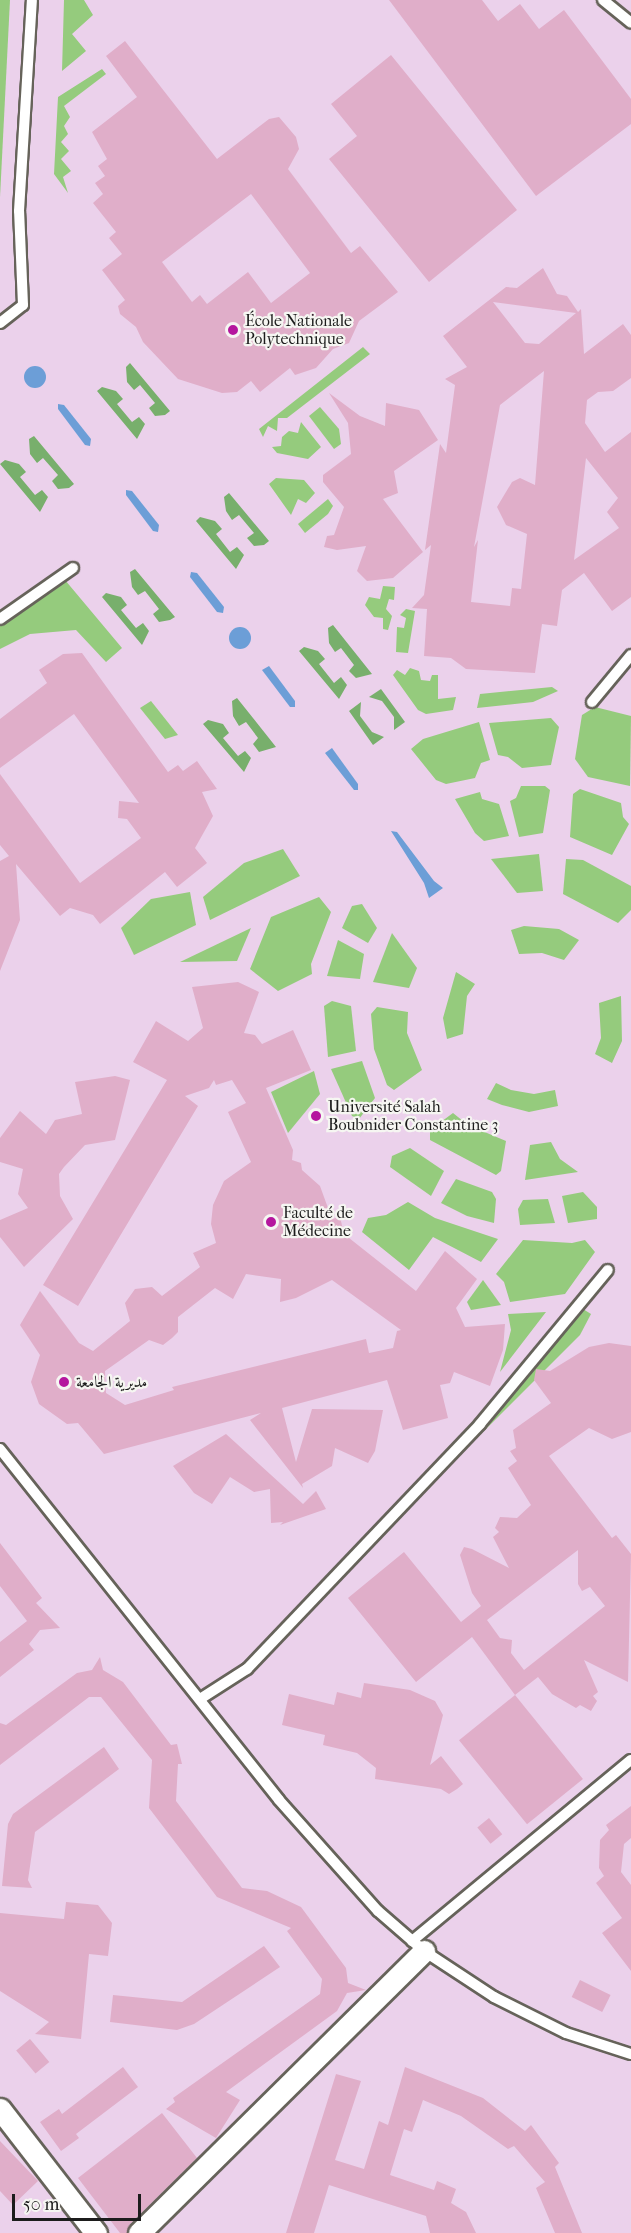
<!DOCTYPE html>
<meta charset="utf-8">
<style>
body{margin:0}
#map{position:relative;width:631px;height:2233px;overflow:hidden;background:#efe6cd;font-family:"IM FELL French Canon",Amiri,serif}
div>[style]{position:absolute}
.built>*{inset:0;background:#ebd1eb;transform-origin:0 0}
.green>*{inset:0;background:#95cb7d}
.forest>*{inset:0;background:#78af6c}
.water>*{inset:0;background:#6c9ed7}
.round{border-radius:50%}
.building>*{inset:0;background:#e0aec9;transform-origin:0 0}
.roads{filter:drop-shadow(2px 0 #66635a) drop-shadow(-2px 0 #66635a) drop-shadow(0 2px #66635a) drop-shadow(0 -2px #66635a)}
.lane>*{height:10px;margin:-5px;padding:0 5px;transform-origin:5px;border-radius:5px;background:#fff}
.street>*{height:21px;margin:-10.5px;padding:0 10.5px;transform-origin:10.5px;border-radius:10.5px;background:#fff}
.dots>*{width:16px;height:16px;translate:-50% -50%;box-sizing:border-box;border:3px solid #f6f6f2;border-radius:50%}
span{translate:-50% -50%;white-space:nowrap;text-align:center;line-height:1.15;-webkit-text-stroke:4.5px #f6f6f2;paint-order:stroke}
.poi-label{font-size:16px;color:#1c1c1c}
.left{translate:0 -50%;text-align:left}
.scale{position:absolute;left:12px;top:2194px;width:129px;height:27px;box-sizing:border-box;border:3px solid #1c1c1c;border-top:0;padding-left:8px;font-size:18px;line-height:21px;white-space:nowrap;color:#1c1c1c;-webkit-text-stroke:4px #f6f6f2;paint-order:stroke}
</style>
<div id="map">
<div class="built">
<div style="left:0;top:0;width:631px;height:2233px"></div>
</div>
<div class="green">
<div style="clip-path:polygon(0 0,10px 0,0 197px)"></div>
<div style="clip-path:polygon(64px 0,84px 0,93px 15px,72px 34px,86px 51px,62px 71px)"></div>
<div style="clip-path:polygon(102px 69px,106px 74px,64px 106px,70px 117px,64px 126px,68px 134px,61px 142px,69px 151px,61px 159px,71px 171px,63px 177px,68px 193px,54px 174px,58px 97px)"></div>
<div style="clip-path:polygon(363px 347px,370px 354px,287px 418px,278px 418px,277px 431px,268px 426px,263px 437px,259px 429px)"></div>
<div style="clip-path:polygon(320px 407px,339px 429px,341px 444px,334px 449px,309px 416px)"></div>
<div style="clip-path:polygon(301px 422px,321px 447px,308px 459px,277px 453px,272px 447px,281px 446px,282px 437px,289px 431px,298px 433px)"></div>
<div style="clip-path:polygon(276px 478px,304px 480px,315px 493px,306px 503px,298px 499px,291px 515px,269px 484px)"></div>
<div style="clip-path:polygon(328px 499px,333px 506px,328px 514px,305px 533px,298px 524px)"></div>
<div style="clip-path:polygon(65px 580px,122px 648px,106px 662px,76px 630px,30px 634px,0 649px,0 626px)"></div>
<div style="clip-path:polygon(383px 586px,395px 587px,394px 600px,389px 599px,386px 609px,392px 616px,388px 630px,383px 629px,383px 618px,374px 617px,365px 605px,369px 597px,380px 599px)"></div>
<div style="clip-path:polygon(406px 609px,415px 611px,408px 653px,396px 652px,397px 627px,404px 628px,406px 618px,400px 615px)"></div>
<div style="clip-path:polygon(410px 668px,419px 671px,421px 680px,430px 681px,432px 675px,438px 675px,438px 699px,456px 697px,453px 710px,426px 714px,418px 710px,393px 675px,397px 670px,405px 675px)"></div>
<div style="clip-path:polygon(552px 687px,558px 691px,533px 702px,477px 708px,480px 694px)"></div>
<div style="clip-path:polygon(151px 701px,178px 735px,165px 739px,140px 708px)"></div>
<div style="clip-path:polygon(595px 707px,631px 716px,630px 786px,588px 777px,575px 759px,582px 715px)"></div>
<div style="clip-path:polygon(551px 718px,559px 727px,551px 765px,522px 768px,508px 757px,498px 755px,489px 723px)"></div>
<div style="clip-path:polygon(479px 722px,490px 760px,481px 763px,475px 778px,446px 784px,436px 780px,411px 749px,423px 739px)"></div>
<div style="clip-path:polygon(521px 786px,545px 786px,550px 790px,543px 833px,519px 837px,510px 801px,516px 798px)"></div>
<div style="clip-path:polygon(580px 789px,621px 803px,623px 817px,629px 824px,612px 855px,570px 837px,573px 794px)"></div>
<div style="clip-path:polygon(480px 792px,482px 799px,499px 804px,509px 836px,484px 841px,475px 833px,455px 799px)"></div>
<div style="clip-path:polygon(283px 849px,300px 876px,210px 920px,203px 897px,244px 863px)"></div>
<div style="clip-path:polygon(539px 854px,543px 891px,517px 893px,491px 859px)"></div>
<div style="clip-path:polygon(566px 859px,583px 860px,631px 886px,631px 910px,618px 923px,563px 894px)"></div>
<div style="clip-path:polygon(190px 892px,196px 925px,134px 955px,121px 928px,151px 899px)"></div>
<div style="clip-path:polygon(319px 897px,331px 912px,311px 964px,312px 974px,278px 991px,250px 969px,271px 917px)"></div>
<div style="clip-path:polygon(362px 904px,377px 928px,368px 943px,342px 928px,352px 906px)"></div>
<div style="clip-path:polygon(524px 926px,559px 929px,579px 940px,564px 960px,542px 953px,519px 954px,511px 930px)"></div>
<div style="clip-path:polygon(251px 928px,237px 961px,180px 962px)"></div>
<div style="clip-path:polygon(392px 933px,417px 968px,409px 988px,373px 982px)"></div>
<div style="clip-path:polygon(338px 940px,364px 954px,360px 979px,327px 976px)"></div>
<div style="clip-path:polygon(456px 972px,475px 984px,467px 996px,463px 1034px,447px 1039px,443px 1018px)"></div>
<div style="clip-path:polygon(621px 996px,622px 1041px,612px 1063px,595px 1054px,601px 1038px,599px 1003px)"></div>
<div style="clip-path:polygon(332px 1001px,351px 1006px,356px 1051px,328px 1057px,324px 1006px)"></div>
<div style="clip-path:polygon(377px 1007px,408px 1012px,407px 1033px,422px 1070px,394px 1090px,387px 1085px,374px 1049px,371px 1014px)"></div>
<div style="clip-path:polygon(362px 1061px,375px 1098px,359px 1119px,352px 1116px,331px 1069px)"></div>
<div style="clip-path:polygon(314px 1071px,320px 1094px,288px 1133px,271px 1092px)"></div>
<div style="clip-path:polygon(496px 1083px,511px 1090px,534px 1094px,555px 1090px,558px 1106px,529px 1112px,502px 1105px,487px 1099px)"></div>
<div style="clip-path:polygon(453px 1113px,468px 1125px,506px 1141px,501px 1171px,496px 1175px,430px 1140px,430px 1130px)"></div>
<div style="clip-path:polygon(551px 1142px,560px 1159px,578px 1172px,525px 1180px,530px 1145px)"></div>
<div style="clip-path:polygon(410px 1148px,444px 1171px,431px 1196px,390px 1167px,392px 1156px)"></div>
<div style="clip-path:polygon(456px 1179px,492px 1192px,496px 1199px,494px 1223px,467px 1216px,441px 1203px)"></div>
<div style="clip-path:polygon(583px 1192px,597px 1207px,597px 1219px,568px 1223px,562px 1196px)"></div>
<div style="clip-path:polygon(548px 1199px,555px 1223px,520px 1225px,518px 1209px,523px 1200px)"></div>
<div style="clip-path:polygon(408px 1202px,435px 1218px,498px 1239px,481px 1262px,433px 1237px,409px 1270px,362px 1232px,368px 1218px,386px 1215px)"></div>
<div style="clip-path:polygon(523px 1240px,572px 1243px,585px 1240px,595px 1252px,565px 1294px,510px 1302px,504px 1282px,496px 1274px)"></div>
<div style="clip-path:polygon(483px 1280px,501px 1305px,471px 1310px,467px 1302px)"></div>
<div style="clip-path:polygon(583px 1309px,591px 1314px,580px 1335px,467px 1448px,464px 1446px)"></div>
<div style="clip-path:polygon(546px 1312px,500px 1372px,511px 1330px,508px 1314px)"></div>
</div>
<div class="forest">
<div style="clip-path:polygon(130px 363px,170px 411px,165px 415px,155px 416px,149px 408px,155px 403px,140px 385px,134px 390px,127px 382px,126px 367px)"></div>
<div style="clip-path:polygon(102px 387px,116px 391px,123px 399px,117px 404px,132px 422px,139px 417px,145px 424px,137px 439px,97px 391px)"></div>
<div style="clip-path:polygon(34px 436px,74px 484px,69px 488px,58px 489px,52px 481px,58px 475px,43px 458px,37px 463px,30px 454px,29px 439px)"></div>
<div style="clip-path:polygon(5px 460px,19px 464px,26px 472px,20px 477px,35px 495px,42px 490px,48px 497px,40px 512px,0 464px)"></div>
<div style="clip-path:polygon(229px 493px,269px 541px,264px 545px,254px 546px,247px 538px,254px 533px,239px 515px,232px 520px,226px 511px,224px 497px)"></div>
<div style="clip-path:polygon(200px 517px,215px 521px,222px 529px,216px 534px,230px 552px,237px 547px,244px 555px,236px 569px,196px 521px)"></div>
<div style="clip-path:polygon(135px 569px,175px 617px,170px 620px,159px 622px,153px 614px,159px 609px,145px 591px,138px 595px,132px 587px,130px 572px)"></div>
<div style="clip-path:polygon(106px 593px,121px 597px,127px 605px,121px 610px,136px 628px,143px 623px,149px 631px,142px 645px,102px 597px)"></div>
<div style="clip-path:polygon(333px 625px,372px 674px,356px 678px,349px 671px,354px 665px,341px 648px,335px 652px,329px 643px,328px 628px)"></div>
<div style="clip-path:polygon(304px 647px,318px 651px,325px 659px,319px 664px,334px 683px,341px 677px,347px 685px,339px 699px,299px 651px)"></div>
<div style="clip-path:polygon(381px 689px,405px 722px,394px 730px,394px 717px,382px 701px,369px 697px)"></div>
<div style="clip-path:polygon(237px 698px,276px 747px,259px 752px,253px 744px,258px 738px,246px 722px,239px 726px,233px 716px,232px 701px)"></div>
<div style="clip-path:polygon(361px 702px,360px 716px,372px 732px,384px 737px,373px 745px,349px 711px)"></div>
<div style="clip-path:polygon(208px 720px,223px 724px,229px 733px,223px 738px,238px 756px,245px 751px,251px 758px,244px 772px,203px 724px)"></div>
</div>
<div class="water">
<div class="round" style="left:24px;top:366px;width:22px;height:22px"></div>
<div style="clip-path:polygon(58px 404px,64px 405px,91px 439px,90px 446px,85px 445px,58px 409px)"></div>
<div style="clip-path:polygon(126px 490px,132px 491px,159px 525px,158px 532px,153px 531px,126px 495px)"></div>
<div style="clip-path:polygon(191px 572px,197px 573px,224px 607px,223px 613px,217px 612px,190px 577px)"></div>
<div class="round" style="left:229px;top:627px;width:22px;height:22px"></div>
<div style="clip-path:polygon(269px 666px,295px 701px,295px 707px,290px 707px,262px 670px)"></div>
<div style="clip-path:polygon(332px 748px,358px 784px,358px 790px,354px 790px,325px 753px)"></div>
<div style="clip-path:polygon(391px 831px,397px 832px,434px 881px,443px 888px,429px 898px,424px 883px)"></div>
</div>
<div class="building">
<div style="clip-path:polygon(389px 0,482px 0,498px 21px,520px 4px,539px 29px,564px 10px,631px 99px,631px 124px,536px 196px)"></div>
<div style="clip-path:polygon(evenodd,125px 41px,217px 159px,269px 119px,279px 117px,296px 137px,299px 149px,288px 169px,351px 253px,360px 246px,398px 292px,359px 321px,349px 343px,333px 349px,316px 368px,295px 375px,290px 368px,260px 392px,251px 381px,237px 392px,222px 393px,178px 379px,143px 342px,136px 327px,120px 314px,118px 306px,125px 300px,102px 270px,122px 254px,109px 238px,116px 232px,93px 203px,103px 194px,95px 183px,105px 176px,98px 166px,107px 159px,92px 132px,137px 97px,106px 56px,125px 41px,251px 194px,310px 273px,271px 303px,248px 272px,207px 304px,200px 295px,192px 302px,162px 262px,251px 194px)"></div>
<div style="clip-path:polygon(391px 55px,517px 210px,429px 282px,329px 159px,357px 136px,331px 104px)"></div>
<div style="clip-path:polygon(evenodd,543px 268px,557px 294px,567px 296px,578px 312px,581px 309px,584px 354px,623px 324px,631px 335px,631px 378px,613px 391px,598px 392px,587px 400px,585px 423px,605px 452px,631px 432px,631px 597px,612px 611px,584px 573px,562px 590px,557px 626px,542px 624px,535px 673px,466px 669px,451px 658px,424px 656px,427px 609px,412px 608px,424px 595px,431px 545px,425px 550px,440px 444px,446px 453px,455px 385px,445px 379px,467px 367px,443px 336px,506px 287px,517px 288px,543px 268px,493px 302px,576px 313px,539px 344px,525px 343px,493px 302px,543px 268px,544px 371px,535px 485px,520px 478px,512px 482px,497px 507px,506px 525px,527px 534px,521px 589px,512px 588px,510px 606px,471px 602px,478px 540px,474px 547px,500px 405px,544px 371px,543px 268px,586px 458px,618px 498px,607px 512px,619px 528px,574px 560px,586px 458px)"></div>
<div style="clip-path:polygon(329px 393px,360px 416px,385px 426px,386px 403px,419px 410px,438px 440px,394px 471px,398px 493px,383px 499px,423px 552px,393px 578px,367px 581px,357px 571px,366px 546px,337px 550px,324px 547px,327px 536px,334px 535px,344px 507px,323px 482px,323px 475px,351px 454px,348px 423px)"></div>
<div style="clip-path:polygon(82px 653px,168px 772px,178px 765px,183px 771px,197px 761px,217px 789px,202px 792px,213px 816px,195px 848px,207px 863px,177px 887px,165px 872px,100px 924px,93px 915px,70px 908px,60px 916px,16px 864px,20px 920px,0 971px,0 861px,9px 856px,0 845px,0 774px,80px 883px,141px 838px,127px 819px,118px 818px,119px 801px,139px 803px,74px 714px,0 768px,0 719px,47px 683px,39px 670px,63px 654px)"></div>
<div style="clip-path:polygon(evenodd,238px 982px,259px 992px,244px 1033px,255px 1035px,262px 1044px,293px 1030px,311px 1070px,266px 1088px,293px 1150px,292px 1160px,301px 1163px,302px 1170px,320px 1186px,332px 1219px,340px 1217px,344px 1234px,416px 1291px,445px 1251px,477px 1279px,456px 1308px,465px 1327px,505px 1324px,503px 1350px,490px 1386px,454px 1372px,450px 1383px,440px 1385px,448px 1418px,403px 1430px,387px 1380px,282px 1408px,296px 1462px,312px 1409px,383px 1410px,375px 1451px,368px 1463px,335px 1448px,332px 1466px,302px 1484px,303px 1488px,250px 1420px,261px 1413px,104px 1454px,78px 1423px,67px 1424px,39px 1404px,31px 1382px,40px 1355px,20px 1325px,40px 1291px,79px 1343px,93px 1351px,130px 1321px,125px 1303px,135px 1289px,152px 1287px,162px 1296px,200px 1267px,193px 1253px,216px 1243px,211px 1224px,213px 1205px,224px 1181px,251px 1162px,228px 1112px,246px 1103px,232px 1080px,216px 1085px,214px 1080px,209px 1088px,185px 1096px,198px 1106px,78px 1306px,43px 1285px,167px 1080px,133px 1062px,156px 1021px,188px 1041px,203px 1028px,192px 987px,238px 982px,246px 1274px,281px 1279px,280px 1302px,296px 1298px,332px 1280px,401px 1330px,397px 1331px,393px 1348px,369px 1353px,366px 1339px,172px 1387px,174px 1390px,125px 1405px,106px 1393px,105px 1371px,149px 1340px,163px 1345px,172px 1338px,178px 1332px,178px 1317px,215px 1288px,233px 1299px,246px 1274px)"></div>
<div style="clip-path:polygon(115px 1076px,130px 1080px,115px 1140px,85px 1145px,64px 1167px,59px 1174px,60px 1196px,73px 1219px,24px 1267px,0 1237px,0 1220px,28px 1208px,18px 1194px,23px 1169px,0 1162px,0 1138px,20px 1111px,46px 1134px,55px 1120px,82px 1114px,75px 1082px)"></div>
<div style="clip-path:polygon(evenodd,609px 1343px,631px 1346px,631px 1432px,612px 1439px,589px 1428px,549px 1456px,612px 1538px,616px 1535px,631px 1554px,628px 1682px,584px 1660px,598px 1692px,593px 1696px,597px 1701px,591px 1711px,580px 1705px,576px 1708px,552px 1694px,538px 1677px,515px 1695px,472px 1637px,416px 1682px,348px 1598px,404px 1552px,461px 1622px,481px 1606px,472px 1593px,460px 1555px,464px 1547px,472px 1549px,509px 1568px,493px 1537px,499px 1532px,495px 1528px,500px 1517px,517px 1518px,531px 1505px,508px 1468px,517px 1461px,510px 1451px,516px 1448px,513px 1430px,551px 1403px,534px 1380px,536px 1369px,550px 1371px,589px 1347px,609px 1343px,578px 1550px,578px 1584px,582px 1591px,590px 1587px,605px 1606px,524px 1670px,511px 1653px,512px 1640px,500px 1638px,487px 1620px,578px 1550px)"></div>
<div style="clip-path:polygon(226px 1434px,303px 1504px,316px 1491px,326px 1509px,280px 1525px,283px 1522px,271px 1523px,270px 1489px,254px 1492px,230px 1477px,212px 1504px,194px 1493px,173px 1466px)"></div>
<div style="clip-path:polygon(0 1543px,42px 1598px,36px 1603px,60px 1628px,40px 1630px,29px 1644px,34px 1650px,0 1677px,0 1642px,27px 1621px,0 1586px)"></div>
<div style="clip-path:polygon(100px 1657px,103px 1670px,123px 1682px,171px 1745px,177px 1744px,182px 1764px,178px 1764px,176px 1801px,242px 1888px,267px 1891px,301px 1907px,346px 1968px,348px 1983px,366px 1990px,347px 1993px,337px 2011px,226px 2092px,240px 2100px,216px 2138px,166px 2109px,175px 2102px,173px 2098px,320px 1994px,322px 1979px,287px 1931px,291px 1928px,217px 1897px,149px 1808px,152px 1760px,101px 1697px,89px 1697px,0 1765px,0 1723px,6px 1725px,77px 1673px,92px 1670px)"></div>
<div style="clip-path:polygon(364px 1683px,410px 1690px,435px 1701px,443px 1715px,430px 1765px,441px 1756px,463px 1784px,457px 1789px,449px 1794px,441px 1789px,375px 1779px,376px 1768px,357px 1753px,323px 1745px,325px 1735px,282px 1725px,289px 1694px,334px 1705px,337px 1692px,361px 1698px)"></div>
<div style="left:515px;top:1695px;width:108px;height:72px;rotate:51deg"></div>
<div style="clip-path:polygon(104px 1747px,119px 1769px,35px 1832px,28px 1880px,32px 1888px,2px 1886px,8px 1824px,13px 1814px)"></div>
<div style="clip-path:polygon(631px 1806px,631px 1838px,624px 1844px,621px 1872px,631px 1885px,631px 1971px,602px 1933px,622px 1918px,596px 1883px,604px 1876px,599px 1868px,600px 1840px,609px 1830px,606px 1825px)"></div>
<div style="left:489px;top:1818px;width:21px;height:15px;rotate:51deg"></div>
<div style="clip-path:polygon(66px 1902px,98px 1905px,112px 1923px,108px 1956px,89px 1954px,81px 2039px,35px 2034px,49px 2022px,0 1991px,0 1913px,64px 1919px)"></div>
<div style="clip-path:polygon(264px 1946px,280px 1967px,194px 2024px,177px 2030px,110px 2022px,113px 1995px,182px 2002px)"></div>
<div style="left:580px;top:1980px;width:34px;height:19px;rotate:26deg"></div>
<div style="left:30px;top:2039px;width:30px;height:18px;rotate:50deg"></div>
<div style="clip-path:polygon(123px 2067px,138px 2087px,76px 2134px,79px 2138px,61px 2151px,40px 2122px,59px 2109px,62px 2114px)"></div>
<div style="clip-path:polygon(405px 2067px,483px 2098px,525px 2131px,531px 2125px,559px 2163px,555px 2167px,582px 2233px,555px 2233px,536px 2188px,545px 2182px,514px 2146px,508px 2149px,461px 2116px,423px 2100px,412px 2132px,404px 2129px,390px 2175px,434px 2190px,437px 2181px,456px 2189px,451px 2203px,466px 2212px,476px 2233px,430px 2233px,426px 2216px,329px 2185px,314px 2233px,286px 2233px,336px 2074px,361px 2081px,335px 2160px,364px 2169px,379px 2121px,388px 2125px)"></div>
<div style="clip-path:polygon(162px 2113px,197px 2158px,130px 2224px,127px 2233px,120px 2233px,78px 2178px)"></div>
<div style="clip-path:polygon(0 2141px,38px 2181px,13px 2205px,0 2191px)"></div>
</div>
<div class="roads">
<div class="lane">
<div style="left:603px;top:0;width:36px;rotate:39deg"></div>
<div style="left:0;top:323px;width:29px;rotate:-38deg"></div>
<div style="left:23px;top:305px;width:94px;rotate:-92.4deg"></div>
<div style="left:19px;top:211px;width:211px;rotate:-86.5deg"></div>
<div style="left:0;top:619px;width:89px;rotate:-34.9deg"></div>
<div style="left:592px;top:702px;width:61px;rotate:-50.3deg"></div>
<div style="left:0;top:1449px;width:448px;rotate:51.5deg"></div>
<div style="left:279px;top:1800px;width:149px;rotate:48.3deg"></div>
<div style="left:378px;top:1911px;width:61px;rotate:41deg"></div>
<div style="left:424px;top:1951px;width:84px;rotate:33.3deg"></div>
<div style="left:494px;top:1997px;width:80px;rotate:26.6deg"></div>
<div style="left:566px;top:2033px;width:68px;rotate:17.9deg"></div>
<div style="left:200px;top:1699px;width:56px;rotate:-32.6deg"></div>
<div style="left:247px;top:1669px;width:338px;rotate:-46.4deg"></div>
<div style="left:480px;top:1424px;width:200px;rotate:-50.3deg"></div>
<div style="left:412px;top:1941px;width:284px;rotate:-39.6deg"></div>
</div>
<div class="street">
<div style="left:0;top:2109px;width:157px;rotate:52.3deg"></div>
<div style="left:139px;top:2233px;width:401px;rotate:-44.7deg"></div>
</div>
</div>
<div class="dots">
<div style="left:233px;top:330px;background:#b5179e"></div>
<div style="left:316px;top:1116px;background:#b5179e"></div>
<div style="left:271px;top:1222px;background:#b5179e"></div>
<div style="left:64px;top:1382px;background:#b5179e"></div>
</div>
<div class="poi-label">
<span class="left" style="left:245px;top:330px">École Nationale<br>Polytechnique</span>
<span class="left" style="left:328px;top:1116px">Université Salah<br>Boubnider Constantine 3</span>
<span class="left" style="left:283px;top:1222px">Faculté de<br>Médecine</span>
<span class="left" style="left:76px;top:1382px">مديرية الجامعة</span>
</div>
<div class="scale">50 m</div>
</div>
